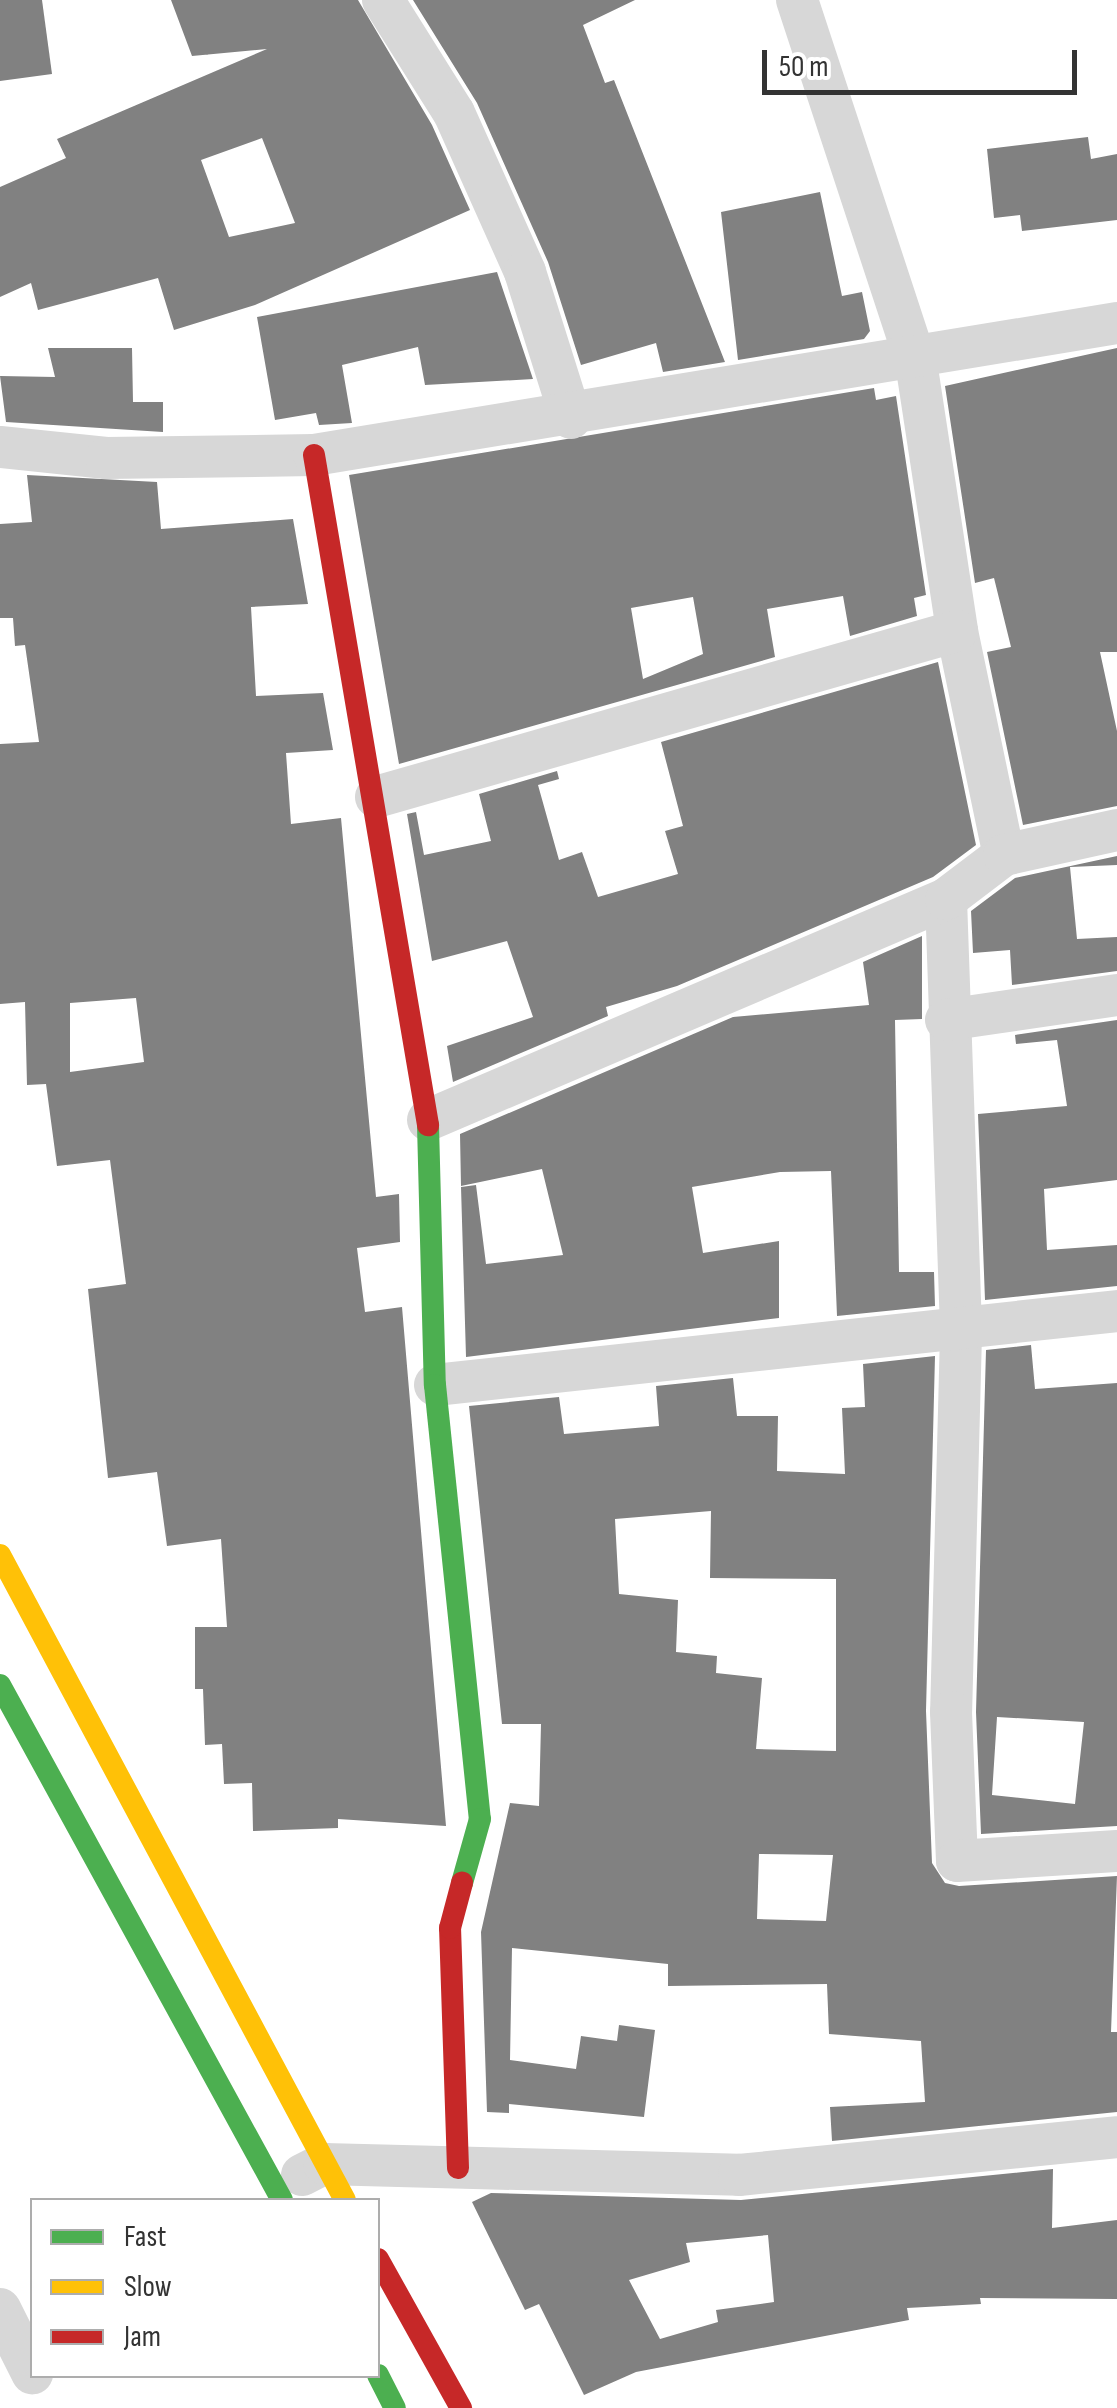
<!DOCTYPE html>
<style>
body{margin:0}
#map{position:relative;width:1117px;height:2408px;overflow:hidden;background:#fff;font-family:"Sofia Sans Condensed",sans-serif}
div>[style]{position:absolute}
.building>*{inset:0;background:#818181}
.street>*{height:42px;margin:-21px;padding:0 21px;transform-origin:21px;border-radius:21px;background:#d7d7d7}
.fast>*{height:22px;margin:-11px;padding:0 11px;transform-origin:11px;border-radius:11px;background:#4caf50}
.slow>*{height:22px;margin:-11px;padding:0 11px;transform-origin:11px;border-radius:11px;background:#ffc107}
.jam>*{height:22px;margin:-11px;padding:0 11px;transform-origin:11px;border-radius:11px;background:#c62828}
span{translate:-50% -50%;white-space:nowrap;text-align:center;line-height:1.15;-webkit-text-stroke:10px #fff;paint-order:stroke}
.legend{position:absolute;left:30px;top:2198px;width:350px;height:180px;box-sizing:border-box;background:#fff;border:2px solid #adadad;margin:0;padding:12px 18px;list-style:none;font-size:30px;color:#333}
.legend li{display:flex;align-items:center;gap:20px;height:50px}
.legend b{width:50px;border:2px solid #adadad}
.scale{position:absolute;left:762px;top:50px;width:315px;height:45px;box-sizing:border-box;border:5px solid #333;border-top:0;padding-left:12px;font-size:30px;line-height:35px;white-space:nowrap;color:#333;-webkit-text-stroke:8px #fff;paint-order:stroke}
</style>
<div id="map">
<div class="building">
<div style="clip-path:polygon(0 0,42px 0,52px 74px,0 81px)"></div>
<div style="clip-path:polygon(evenodd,171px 0,358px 0,432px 125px,470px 210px,255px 305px,174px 330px,158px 278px,38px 310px,31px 283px,0 297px,0 187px,66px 158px,57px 139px,267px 49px,192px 56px,171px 0,262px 138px,295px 223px,229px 237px,201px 160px,262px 138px)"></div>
<div style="clip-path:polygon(413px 0,635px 0,583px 25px,605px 83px,614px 80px,725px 362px,663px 372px,656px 343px,581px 365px,548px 262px,477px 103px)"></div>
<div style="clip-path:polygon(1088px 137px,1091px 159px,1117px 154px,1117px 220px,1022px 231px,1020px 215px,994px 218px,987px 149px)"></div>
<div style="clip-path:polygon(820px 192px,842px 296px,862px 292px,870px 331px,864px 339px,738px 360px,721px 212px)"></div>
<div style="clip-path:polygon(497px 272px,533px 379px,425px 385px,418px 347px,342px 365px,352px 423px,319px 425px,316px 413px,275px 420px,257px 317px)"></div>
<div style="clip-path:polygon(48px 348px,132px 348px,133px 402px,163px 402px,163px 432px,6px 422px,0 376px,55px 377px)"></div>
<div style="clip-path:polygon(1117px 348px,1117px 652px,1100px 652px,1117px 731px,1117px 806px,1023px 825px,987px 652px,1011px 647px,994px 578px,975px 583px,945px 386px)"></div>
<div style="clip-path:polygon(evenodd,874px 388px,876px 400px,896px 396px,926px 595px,914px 598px,917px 616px,850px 636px,843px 596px,767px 609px,775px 657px,399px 764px,349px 475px,874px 388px,693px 597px,703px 654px,643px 679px,631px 608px,693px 597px)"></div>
<div style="clip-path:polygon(evenodd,27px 475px,157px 482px,161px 529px,293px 519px,308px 604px,251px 607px,256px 696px,323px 693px,333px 750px,286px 753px,291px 824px,341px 818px,376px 1197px,399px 1194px,400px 1242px,357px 1248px,365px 1312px,402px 1307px,446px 1826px,338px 1819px,338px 1828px,253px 1831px,252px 1783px,224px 1784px,222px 1744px,205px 1745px,203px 1689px,195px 1689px,195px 1627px,227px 1627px,221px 1539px,167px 1546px,157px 1472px,108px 1478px,88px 1289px,126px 1284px,110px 1160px,57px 1166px,46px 1084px,27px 1085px,25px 1002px,0 1004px,0 744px,39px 742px,25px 645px,15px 646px,13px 618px,0 618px,0 524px,32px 522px,27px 475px,136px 998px,144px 1062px,70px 1072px,70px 1003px,136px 998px)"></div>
<div style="clip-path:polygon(938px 662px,976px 845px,933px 877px,677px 986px,606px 1007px,608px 1016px,453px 1082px,447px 1046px,533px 1017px,507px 941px,432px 961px,407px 814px,416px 812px,424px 855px,491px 841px,479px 794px,557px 771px,559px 779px,538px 785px,559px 860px,582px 852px,598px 897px,678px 874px,665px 831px,683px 826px,661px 742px)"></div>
<div style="clip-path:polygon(1117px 856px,1117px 865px,1070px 867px,1077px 939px,1117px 937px,1117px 971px,1012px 985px,1010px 950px,973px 953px,971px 911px,1015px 878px)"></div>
<div style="clip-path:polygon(922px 936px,922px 1019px,895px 1020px,899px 1272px,934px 1272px,935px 1306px,837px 1316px,831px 1171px,780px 1172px,692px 1187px,703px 1253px,779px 1241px,779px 1318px,466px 1357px,461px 1187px,476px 1185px,486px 1264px,563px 1255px,542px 1169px,461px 1186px,460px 1134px,733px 1017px,869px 1005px,863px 962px)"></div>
<div style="clip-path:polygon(1117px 1020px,1117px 1180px,1044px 1189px,1047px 1250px,1117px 1245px,1117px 1286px,985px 1300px,978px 1114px,1067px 1106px,1057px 1040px,1016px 1044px,1015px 1035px)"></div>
<div style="clip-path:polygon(evenodd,1031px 1345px,1035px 1389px,1117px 1383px,1117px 1826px,981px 1834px,976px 1712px,986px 1350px,1031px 1345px,997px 1717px,1084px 1722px,1075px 1804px,992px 1795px,997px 1717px)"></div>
<div style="clip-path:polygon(evenodd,935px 1356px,926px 1711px,932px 1863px,945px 1883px,959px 1886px,1117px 1876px,1111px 2032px,1117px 2032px,1117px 2112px,832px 2141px,830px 2107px,925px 2102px,921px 2041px,829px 2034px,827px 1984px,668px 1986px,668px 1964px,512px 1948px,510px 2060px,576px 2069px,581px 2036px,617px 2041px,619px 2025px,655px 2030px,644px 2117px,509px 2104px,509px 2113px,487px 2112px,481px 1932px,510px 1803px,539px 1806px,541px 1724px,502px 1724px,469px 1406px,559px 1397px,564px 1434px,659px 1426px,656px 1386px,733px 1378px,737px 1416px,778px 1416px,777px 1471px,845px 1474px,842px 1408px,865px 1407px,863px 1364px,935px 1356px,711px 1511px,710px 1578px,836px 1579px,836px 1751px,756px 1749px,762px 1678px,716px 1673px,717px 1656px,676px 1652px,678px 1600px,619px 1594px,615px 1519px,711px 1511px,935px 1356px,759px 1854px,833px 1855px,826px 1921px,757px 1919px,759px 1854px)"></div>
<div style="clip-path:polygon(evenodd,1053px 2169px,1052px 2228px,1117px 2220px,1117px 2299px,980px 2298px,981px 2304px,907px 2308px,909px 2320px,636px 2372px,584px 2395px,539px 2304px,525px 2310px,472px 2202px,491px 2193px,741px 2200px,1053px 2169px,768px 2235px,774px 2302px,716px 2310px,718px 2322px,660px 2339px,629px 2280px,690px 2262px,686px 2243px,768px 2235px)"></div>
</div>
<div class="street">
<div style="left:383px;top:0;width:133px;rotate:57.9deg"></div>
<div style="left:454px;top:113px;width:174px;rotate:65.9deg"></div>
<div style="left:525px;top:272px;width:153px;rotate:72.5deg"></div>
<div style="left:797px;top:0;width:381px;rotate:71.8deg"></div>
<div style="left:916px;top:362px;width:272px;rotate:81.3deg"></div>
<div style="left:957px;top:631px;width:229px;rotate:78.2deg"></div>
<div style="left:0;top:447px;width:107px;rotate:5.9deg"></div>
<div style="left:106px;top:458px;width:208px;rotate:-0.8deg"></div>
<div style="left:314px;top:455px;width:814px;rotate:-9.33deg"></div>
<div style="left:376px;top:797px;width:604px;rotate:-15.95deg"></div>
<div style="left:946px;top:899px;width:435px;rotate:88deg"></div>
<div style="left:961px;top:1334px;width:378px;rotate:91.5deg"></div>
<div style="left:951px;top:1712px;width:149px;rotate:87.7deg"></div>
<div style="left:957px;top:1861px;width:160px;rotate:-3.6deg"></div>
<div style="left:946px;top:1020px;width:173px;rotate:-8.3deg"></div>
<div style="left:428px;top:1120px;width:563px;rotate:-23.11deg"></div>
<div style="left:946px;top:899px;width:73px;rotate:-37.2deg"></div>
<div style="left:1004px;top:855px;width:116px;rotate:-12.5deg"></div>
<div style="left:435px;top:1385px;width:686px;rotate:-6.19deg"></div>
<div style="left:302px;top:2175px;width:25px;rotate:-27deg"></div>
<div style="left:324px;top:2164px;width:415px;rotate:1.5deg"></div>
<div style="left:739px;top:2175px;width:380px;rotate:-5.7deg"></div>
<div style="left:0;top:2309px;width:72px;rotate:63.4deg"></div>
</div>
<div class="fast">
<div style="left:428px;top:1125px;width:260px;rotate:88.5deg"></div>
<div style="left:435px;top:1385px;width:436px;rotate:84.1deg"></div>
<div style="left:480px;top:1819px;width:66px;rotate:105.7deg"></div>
<div style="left:0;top:1685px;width:587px;rotate:61.3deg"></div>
<div style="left:378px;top:2375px;width:37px;rotate:63deg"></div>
</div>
<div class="slow">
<div style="left:0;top:1555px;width:731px;rotate:61.86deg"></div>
</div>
<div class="jam">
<div style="left:314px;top:455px;width:680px;rotate:80.34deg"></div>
<div style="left:458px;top:2168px;width:240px;rotate:-91.9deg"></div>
<div style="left:450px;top:1928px;width:47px;rotate:-75.1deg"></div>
<div style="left:378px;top:2259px;width:171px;rotate:60.9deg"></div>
</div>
<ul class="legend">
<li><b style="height:12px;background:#4caf50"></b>Fast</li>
<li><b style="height:12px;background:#ffc107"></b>Slow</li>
<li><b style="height:12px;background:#c62828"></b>Jam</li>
</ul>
<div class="scale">50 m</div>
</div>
